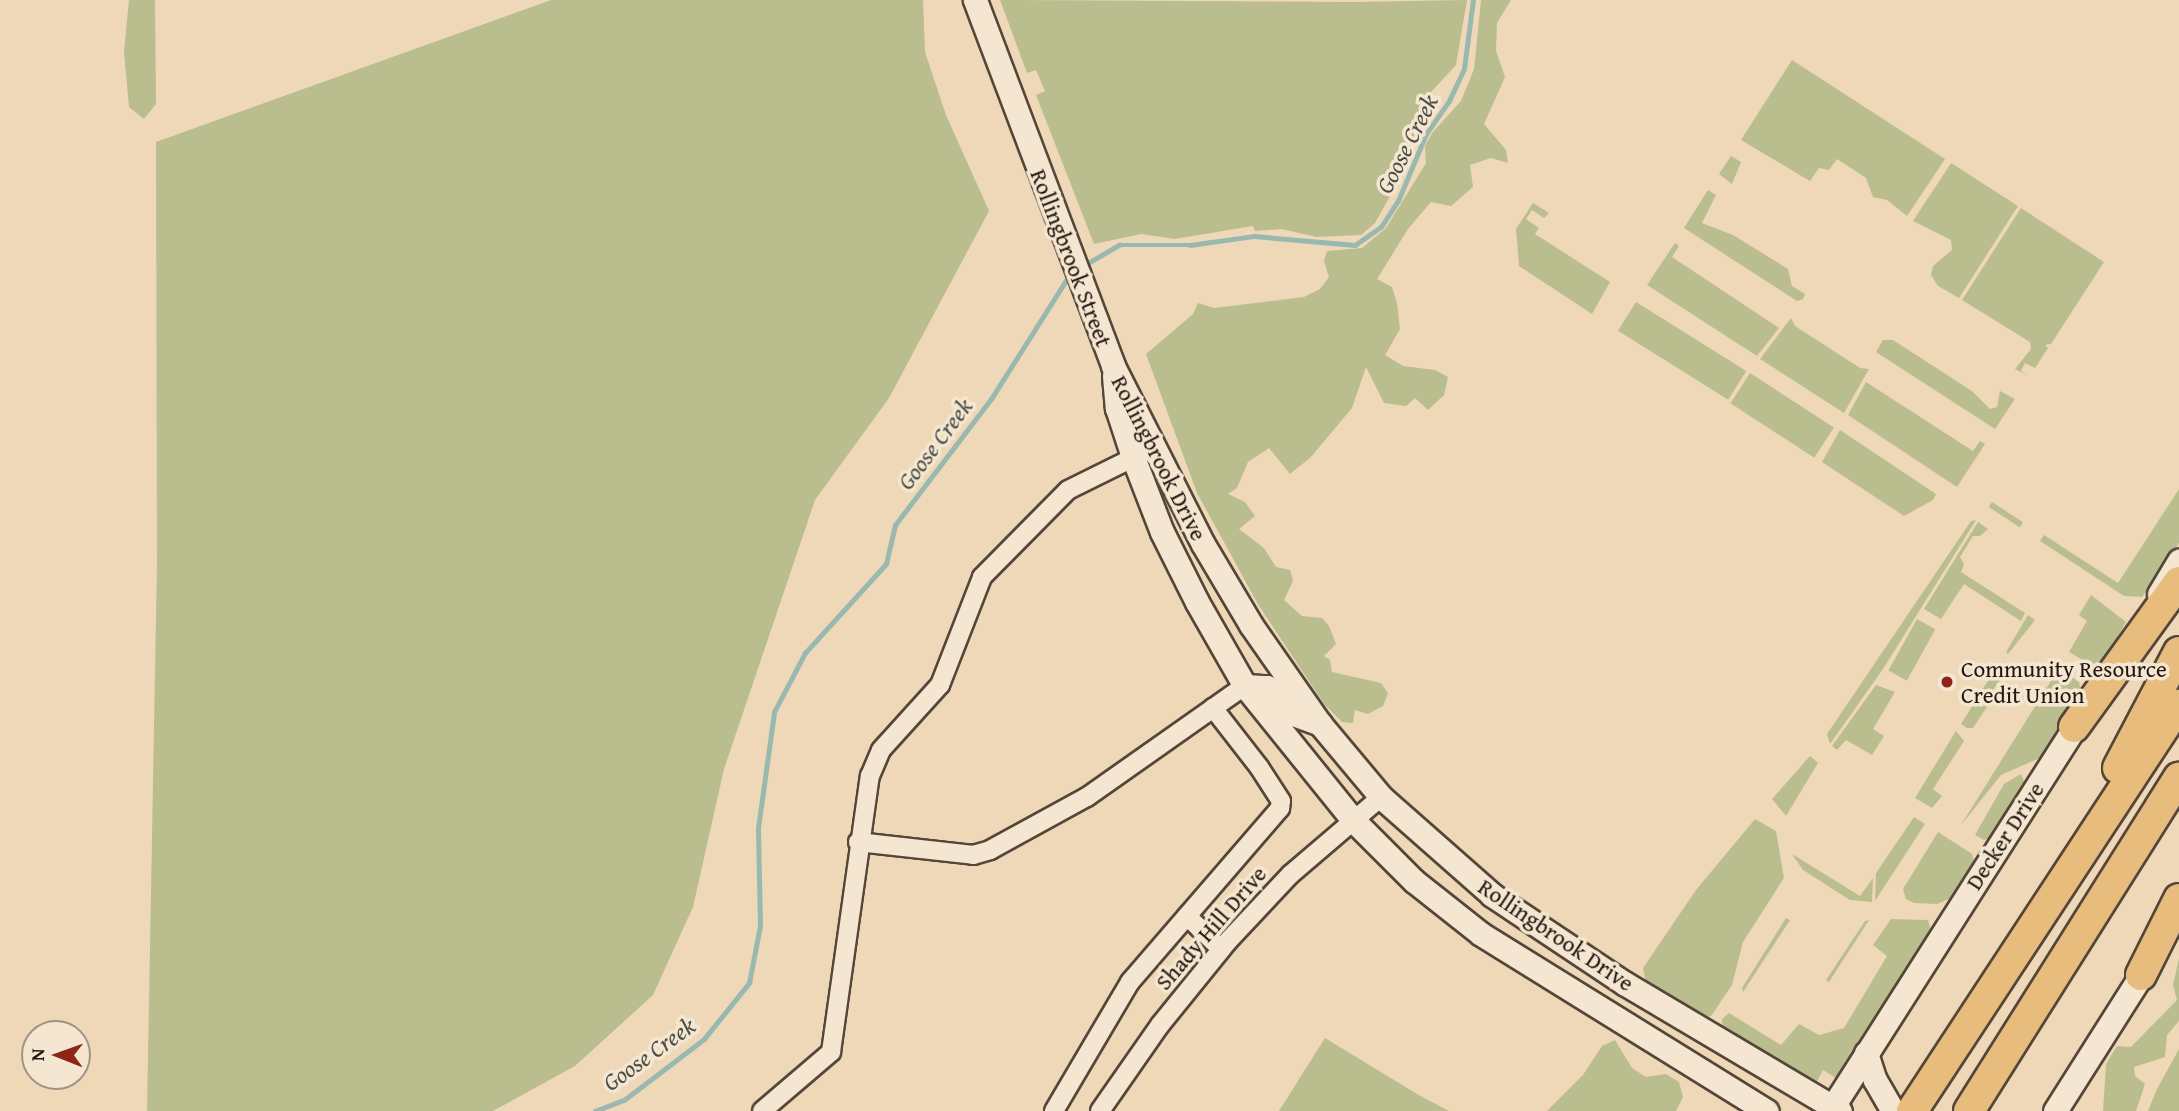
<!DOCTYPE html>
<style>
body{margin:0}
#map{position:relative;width:2179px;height:1111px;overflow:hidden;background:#eed8b7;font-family:"Gentium Book Plus",serif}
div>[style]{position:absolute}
.green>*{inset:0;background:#babe8e;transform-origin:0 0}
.stream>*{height:4.5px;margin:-2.25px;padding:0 2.25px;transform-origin:2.25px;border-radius:2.25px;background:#99b9b0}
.roads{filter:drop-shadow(2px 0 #544639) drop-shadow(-2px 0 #544639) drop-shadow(0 2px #544639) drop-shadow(0 -2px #544639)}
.minor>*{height:18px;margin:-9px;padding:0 9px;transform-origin:9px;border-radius:9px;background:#f4e6d0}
.secondary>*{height:23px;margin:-11.5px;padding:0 11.5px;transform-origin:11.5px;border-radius:11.5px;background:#f4e6d0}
.motorway>*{height:30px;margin:-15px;padding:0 15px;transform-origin:15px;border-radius:15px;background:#e7bc7c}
.dots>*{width:19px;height:19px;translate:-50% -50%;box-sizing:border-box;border:4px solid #f4e6d0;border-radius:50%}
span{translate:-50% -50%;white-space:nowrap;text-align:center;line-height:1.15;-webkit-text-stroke:7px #f4e6d0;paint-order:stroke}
.street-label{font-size:23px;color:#21160f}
.poi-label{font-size:23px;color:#21160f}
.left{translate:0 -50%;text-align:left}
.water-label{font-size:24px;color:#4b4f47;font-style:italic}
.north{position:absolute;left:21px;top:1020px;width:70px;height:70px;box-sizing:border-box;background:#f4e6d0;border:2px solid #a09383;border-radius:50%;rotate:271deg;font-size:19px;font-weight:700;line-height:28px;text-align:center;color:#21160f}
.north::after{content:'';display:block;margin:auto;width:24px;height:32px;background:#8f2418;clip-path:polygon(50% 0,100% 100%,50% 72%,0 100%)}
</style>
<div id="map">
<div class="green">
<div style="clip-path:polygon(129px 0,155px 0,156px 104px,144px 119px,129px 107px,124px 52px)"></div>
<div style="clip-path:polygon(551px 0,923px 0,925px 52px,946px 115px,989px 211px,889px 398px,815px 500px,724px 769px,693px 907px,653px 995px,575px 1066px,493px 1111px,147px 1111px,157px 563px,156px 142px)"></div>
<div style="clip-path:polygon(1000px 0,1355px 2px,1467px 0,1456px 65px,1432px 91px,1400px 178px,1375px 223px,1361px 235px,1316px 237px,1282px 229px,1255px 231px,1253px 226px,1175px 239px,1141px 234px,1094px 244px,1036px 95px,1045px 91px,1036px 70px,1027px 73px)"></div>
<div style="clip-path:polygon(1481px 0,1511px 0,1497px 23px,1496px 51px,1505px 77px,1484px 124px,1506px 150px,1508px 163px,1491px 158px,1470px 165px,1473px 187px,1451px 206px,1431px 202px,1408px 229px,1377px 279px,1392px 287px,1397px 303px,1400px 329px,1385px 355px,1403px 366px,1435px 370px,1448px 377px,1444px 395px,1428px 410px,1415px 398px,1406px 406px,1384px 403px,1366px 367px,1352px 408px,1311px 457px,1290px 474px,1269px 448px,1248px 462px,1237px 488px,1228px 494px,1245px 502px,1255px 516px,1239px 529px,1264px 548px,1276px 567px,1290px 570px,1293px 581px,1284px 600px,1302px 616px,1322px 618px,1329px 626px,1336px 644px,1324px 656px,1330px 660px,1332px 672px,1381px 683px,1388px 693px,1383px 706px,1368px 714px,1355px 710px,1353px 723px,1342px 722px,1324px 704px,1259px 606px,1197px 493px,1146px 354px,1193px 314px,1198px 303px,1214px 308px,1304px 297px,1320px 289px,1329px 277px,1324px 261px,1327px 251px,1362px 248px,1386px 228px,1426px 163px,1425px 146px,1432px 133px,1461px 101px,1474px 69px)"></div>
<div style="clip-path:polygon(1792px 60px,1945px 159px,1907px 216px,1887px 200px,1873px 197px,1866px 178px,1837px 159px,1829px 170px,1819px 168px,1810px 181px,1741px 140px)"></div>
<div style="clip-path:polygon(1731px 156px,1741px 162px,1732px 184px,1719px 174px)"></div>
<div style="clip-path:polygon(1951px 163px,2018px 206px,1959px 298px,1938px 286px,1931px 275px,1933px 266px,1952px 250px,1951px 240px,1913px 221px)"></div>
<div style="clip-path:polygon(1708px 190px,1716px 195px,1702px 223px,1733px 235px,1788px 269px,1792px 286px,1805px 294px,1803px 299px,1797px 301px,1684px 228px)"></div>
<div style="clip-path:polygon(1533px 203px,1549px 213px,1544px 218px,1532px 210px,1526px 219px,1539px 228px,1535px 234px,1610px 282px,1592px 314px,1519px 266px,1516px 229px)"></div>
<div style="clip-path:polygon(2021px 208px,2104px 262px,2051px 344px,2045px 345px,2048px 348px,2035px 368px,2025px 363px,2021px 371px,2029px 376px,2015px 369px,2031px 349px,2030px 342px,1962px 300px)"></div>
<div style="clip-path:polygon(1675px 243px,1679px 246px,1672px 257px,1779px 328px,1757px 356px,1647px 285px)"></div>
<div style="left:1636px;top:302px;width:130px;height:34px;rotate:32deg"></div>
<div style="clip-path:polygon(1791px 318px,1795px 326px,1860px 368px,1869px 369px,1844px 413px,1760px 359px)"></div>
<div style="clip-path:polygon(1883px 340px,1893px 340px,1972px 391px,1990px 409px,1997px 407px,2000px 391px,2015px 399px,1995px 429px,1876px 352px)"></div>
<div style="left:1750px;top:373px;width:100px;height:36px;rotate:33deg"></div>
<div style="clip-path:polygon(1866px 382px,1973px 451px,1980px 441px,1985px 444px,1957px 487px,1848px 415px)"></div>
<div style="clip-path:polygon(1840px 430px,1936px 494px,1933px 500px,1904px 516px,1822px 462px)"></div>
<div style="clip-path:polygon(2179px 489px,2179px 543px,2142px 597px,2124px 596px,2040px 541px,2044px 535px,2118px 583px)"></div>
<div style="left:1992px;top:502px;width:37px;height:6px;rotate:33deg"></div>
<div style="clip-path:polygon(1976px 520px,1883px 669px,1830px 744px,1827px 734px,1971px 521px)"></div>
<div style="clip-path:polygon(1978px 522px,1988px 529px,1980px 536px,1973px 536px,1960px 557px,1964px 564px,1961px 572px,2025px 613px,2021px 621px,1964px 584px,1941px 619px,1924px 609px)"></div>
<div style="clip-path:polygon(2091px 595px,2126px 622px,2106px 658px,2091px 665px,2069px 652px,2087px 621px,2079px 615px)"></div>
<div style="clip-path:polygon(2028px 615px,2035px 620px,2008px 654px,2006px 652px)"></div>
<div style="left:1917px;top:619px;width:21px;height:59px;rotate:29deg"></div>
<div style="clip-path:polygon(1996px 668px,2003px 676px,1987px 698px,1991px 701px,1973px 728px,1967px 728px,1961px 724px)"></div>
<div style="clip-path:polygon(2059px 668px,2079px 682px,2082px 696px,2042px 757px,2001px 775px,1961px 825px)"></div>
<div style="clip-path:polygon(1876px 685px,1895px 692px,1873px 729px,1884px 736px,1872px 755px,1846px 740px,1837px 750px,1832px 746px)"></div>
<div style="clip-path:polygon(1956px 731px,1964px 741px,1933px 789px,1942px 796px,1932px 808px,1915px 798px)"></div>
<div style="clip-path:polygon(1810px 756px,1818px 763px,1786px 816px,1772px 799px)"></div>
<div style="clip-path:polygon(2021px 774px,2025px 784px,1993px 837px,1984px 840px,1975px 835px,2004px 784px)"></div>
<div style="clip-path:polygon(1914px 817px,1925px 824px,1875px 901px,1876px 873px)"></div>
<div style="clip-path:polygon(1755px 819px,1776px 831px,1784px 878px,1743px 942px,1732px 985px,1711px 1016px,1704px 1018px,1646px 984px,1643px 968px,1696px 890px)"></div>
<div style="clip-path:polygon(1938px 832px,1972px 854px,1975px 865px,1954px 897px,1937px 904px,1914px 903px,1906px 899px,1903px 889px)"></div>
<div style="clip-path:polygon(1792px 854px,1860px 896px,1873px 878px,1872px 902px,1850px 900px,1803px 870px)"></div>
<div style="clip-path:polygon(1786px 918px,1790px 920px,1743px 992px,1742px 988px)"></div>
<div style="clip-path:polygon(1891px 919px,1928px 920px,1932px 934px,1839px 1080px,1823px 1070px,1816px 1083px,1813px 1082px,1723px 1030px,1722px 1019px,1729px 1013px,1781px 1045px,1799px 1024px,1819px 1035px,1844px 1028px,1887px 956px,1873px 945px)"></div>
<div style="clip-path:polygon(1869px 920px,1829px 982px,1826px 980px,1865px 921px)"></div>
<div style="clip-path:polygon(2179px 958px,2179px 1021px,2167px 1035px,2165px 1057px,2134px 1067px,2135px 1076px,2145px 1084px,2136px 1111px,2103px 1111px,2106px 1064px,2117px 1046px,2131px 1047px,2177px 1000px,2173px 985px)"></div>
<div style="clip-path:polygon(1325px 1038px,1417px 1094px,1449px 1111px,1279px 1111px)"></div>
<div style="clip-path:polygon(1615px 1040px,1632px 1068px,1646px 1077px,1666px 1074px,1679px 1082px,1683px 1097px,1676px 1111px,1547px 1111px,1583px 1075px,1602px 1046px)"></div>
<div style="clip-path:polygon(2179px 1049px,2179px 1111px,2148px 1111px,2156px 1091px)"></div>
</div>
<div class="stream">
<div style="left:1083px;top:266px;width:42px;rotate:-30.3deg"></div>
<div style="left:1119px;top:245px;width:71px"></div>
<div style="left:1190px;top:245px;width:65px;rotate:-8deg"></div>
<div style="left:1254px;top:236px;width:101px;rotate:5.1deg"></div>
<div style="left:1355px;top:245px;width:32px;rotate:-35deg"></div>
<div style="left:1381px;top:227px;width:31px;rotate:-57deg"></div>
<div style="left:1398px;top:201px;width:73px;rotate:-67.3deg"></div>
<div style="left:1426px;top:134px;width:40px;rotate:-55.1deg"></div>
<div style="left:1449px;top:101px;width:35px;rotate:-65deg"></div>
<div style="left:1464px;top:69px;width:70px;rotate:-82.6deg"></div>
<div style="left:595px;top:1111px;width:31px;rotate:-21deg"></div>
<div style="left:624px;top:1100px;width:101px;rotate:-37.3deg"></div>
<div style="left:704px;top:1039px;width:72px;rotate:-51.2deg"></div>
<div style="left:749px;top:983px;width:58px;rotate:-79.1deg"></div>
<div style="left:760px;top:926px;width:98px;rotate:-91.2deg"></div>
<div style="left:758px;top:828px;width:117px;rotate:-82.1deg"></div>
<div style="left:774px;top:712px;width:67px;rotate:-62.3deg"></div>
<div style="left:805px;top:653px;width:120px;rotate:-47.7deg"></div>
<div style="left:886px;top:564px;width:40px;rotate:-77deg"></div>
<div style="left:895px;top:525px;width:158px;rotate:-52.7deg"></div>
<div style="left:991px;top:399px;width:148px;rotate:-57.7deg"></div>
</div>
<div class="roads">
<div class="minor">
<div style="left:858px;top:842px;width:116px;rotate:6.4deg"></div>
<div style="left:973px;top:855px;width:18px;rotate:-16deg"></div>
<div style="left:990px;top:850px;width:111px;rotate:-28.7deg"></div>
<div style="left:1087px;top:797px;width:154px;rotate:-35.2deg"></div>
<div style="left:1187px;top:916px;width:47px;rotate:44.1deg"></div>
<div style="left:762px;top:1111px;width:91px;rotate:-40.5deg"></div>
<div style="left:831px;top:1052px;width:279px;rotate:-82deg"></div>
<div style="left:870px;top:776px;width:28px;rotate:-67deg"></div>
<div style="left:881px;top:750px;width:88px;rotate:-47.8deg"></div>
<div style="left:940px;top:685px;width:116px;rotate:-68.7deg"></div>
<div style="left:982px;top:577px;width:122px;rotate:-45.3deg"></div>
<div style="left:1068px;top:490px;width:84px;rotate:-26.3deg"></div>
<div style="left:1054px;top:1111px;width:150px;rotate:-59.5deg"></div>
<div style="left:1130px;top:982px;width:230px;rotate:-49.2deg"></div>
<div style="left:1280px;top:808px;width:7px;rotate:-82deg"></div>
<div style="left:1281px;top:801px;width:40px;rotate:-122.9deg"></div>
<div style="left:1259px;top:767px;width:75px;rotate:-127.9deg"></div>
<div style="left:1213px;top:708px;width:39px;rotate:-35deg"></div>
<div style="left:1100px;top:1111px;width:105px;rotate:-55.1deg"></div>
<div style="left:1160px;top:1025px;width:108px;rotate:-51deg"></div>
<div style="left:1228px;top:941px;width:92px;rotate:-46.8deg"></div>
<div style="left:1291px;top:874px;width:118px;rotate:-40.5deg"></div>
</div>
<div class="secondary">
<div style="left:975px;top:0;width:391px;rotate:69.3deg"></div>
<div style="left:1113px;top:366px;width:199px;rotate:63.2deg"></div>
<div style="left:1203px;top:544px;width:94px;rotate:59.3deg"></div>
<div style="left:1251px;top:625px;width:121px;rotate:55.1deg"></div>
<div style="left:1320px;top:724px;width:95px;rotate:50.1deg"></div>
<div style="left:1381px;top:797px;width:148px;rotate:41.4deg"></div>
<div style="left:1492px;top:895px;width:159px;rotate:33.7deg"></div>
<div style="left:1624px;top:983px;width:251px;rotate:30.7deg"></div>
<div style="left:1114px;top:376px;width:32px;rotate:85deg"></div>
<div style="left:1117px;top:408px;width:52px;rotate:71.9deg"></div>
<div style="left:1133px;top:457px;width:80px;rotate:68.9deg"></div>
<div style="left:1162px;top:532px;width:78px;rotate:63.4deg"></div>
<div style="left:1197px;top:602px;width:97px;rotate:60.3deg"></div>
<div style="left:1245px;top:686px;width:174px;rotate:51.1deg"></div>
<div style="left:1354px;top:821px;width:85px;rotate:45deg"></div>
<div style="left:1414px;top:881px;width:85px;rotate:38.3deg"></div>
<div style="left:1481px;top:934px;width:336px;rotate:31.8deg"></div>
<div style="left:2159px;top:594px;width:39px;rotate:-59deg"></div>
<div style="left:1245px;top:686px;width:22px;rotate:3deg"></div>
<div style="left:1267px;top:687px;width:37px;rotate:46deg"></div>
<div style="left:1293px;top:714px;width:29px;rotate:20deg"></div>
<div style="left:1866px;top:1053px;width:28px;rotate:72deg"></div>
<div style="left:1875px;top:1080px;width:36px;rotate:60deg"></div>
<div style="left:1830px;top:1111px;width:469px;rotate:-57.5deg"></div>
<div style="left:2055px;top:1111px;width:175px;rotate:-57.6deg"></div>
</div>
<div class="motorway">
<div style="left:2074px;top:727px;width:179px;rotate:-54.1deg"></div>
<div style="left:2118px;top:768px;width:131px;rotate:-62.3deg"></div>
<div style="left:2141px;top:975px;width:85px;rotate:-63.4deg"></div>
<div style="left:1912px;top:1111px;width:486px;rotate:-56.7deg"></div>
<div style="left:1969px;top:1111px;width:394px;rotate:-57.8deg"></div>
</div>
</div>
<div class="dots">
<div style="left:1947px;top:682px;background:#8f2418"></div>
</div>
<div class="street-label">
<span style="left:1071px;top:258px;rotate:69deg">Rollingbrook Street</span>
<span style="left:1159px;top:458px;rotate:63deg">Rollingbrook Drive</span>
<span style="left:2005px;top:836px;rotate:-57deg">Decker Drive</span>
<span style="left:1211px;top:928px;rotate:-49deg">Shady Hill Drive</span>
<span style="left:1556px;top:935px;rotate:34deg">Rollingbrook Drive</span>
</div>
<div class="poi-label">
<span class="left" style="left:1961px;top:682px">Community Resource<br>Credit Union</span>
</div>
<div class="water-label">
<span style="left:1407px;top:144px;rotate:-63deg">Goose Creek</span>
<span style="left:935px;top:444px;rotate:-53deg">Goose Creek</span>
<span style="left:649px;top:1054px;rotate:-36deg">Goose Creek</span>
</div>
<div class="north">N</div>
</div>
